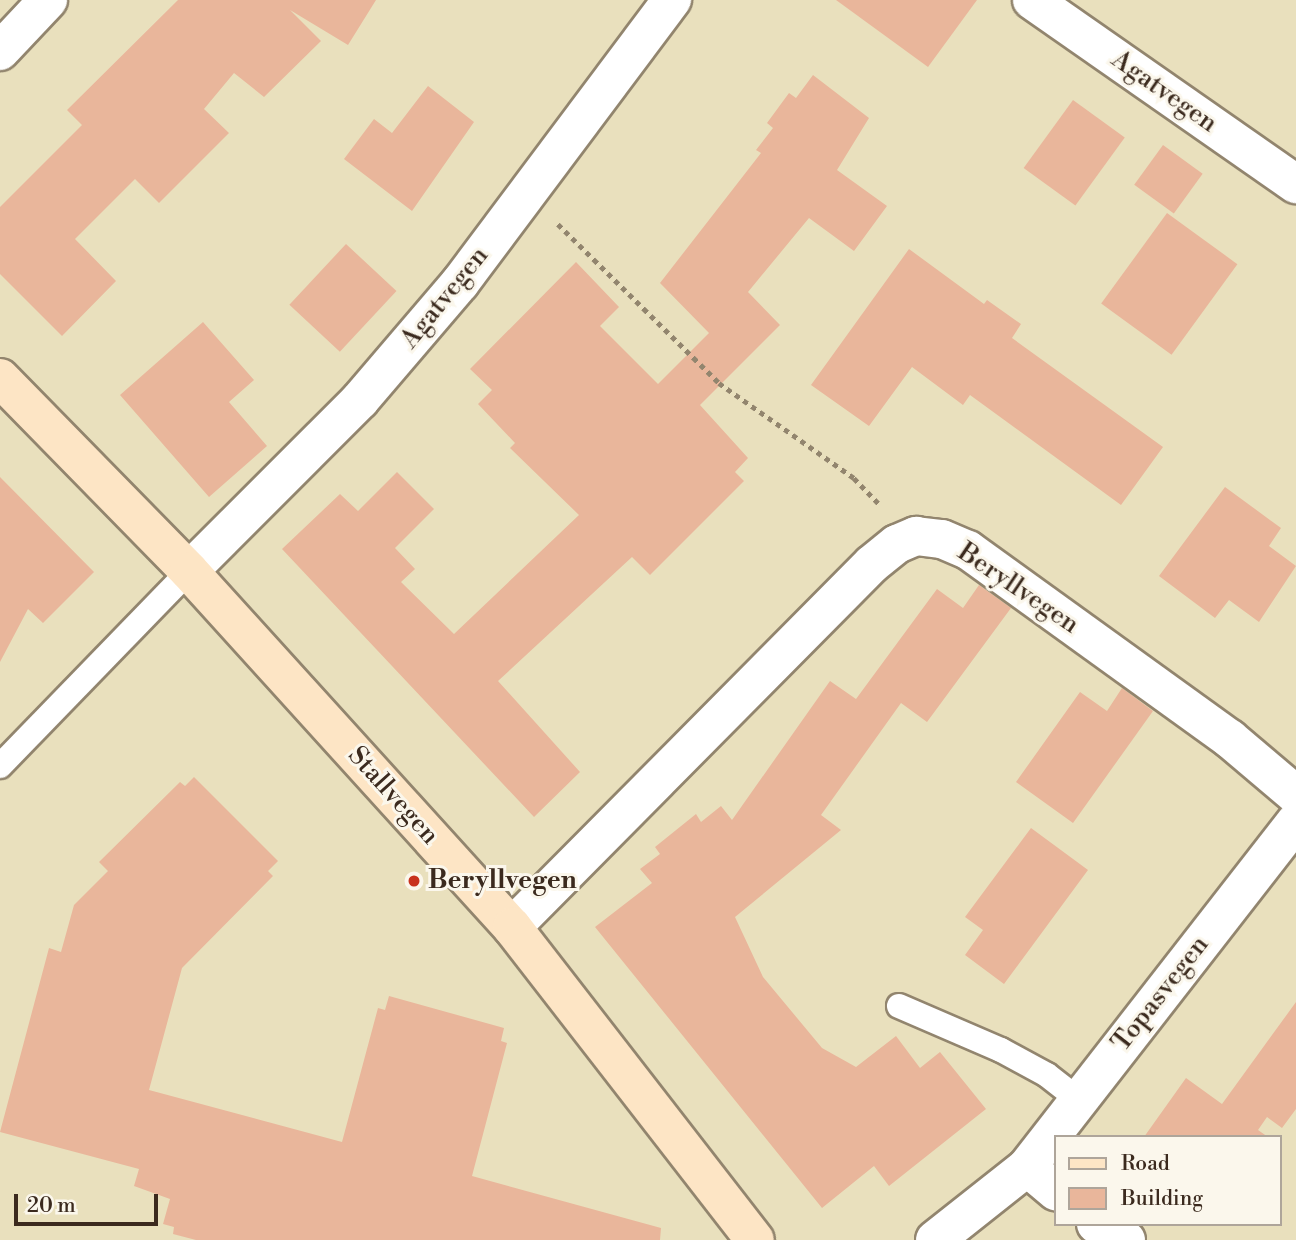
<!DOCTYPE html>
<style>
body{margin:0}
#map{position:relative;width:1296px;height:1240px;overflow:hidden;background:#e9e0bd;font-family:"Libre Bodoni",serif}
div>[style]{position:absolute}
.building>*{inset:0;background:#e9b69b;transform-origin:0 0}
.path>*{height:4.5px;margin-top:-2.25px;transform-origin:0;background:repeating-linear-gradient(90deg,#92856e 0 5px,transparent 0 10px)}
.roads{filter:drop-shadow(2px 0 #92856e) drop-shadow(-2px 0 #92856e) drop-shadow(0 2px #92856e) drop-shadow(0 -2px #92856e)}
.lane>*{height:24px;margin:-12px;padding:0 12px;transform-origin:12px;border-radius:12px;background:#fff}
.street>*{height:38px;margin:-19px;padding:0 19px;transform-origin:19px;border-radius:19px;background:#fff}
.secondary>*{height:38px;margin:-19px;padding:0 19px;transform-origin:19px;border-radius:19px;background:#fde5c5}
.dots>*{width:19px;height:19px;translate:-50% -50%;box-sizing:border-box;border:4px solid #fbf7ec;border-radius:50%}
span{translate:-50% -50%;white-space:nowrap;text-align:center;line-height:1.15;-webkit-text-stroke:6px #fbf7ec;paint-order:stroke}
.street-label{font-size:26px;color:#3b2a1e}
.poi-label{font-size:26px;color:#3b2a1e;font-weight:700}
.left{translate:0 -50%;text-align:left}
.legend{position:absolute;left:1054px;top:1135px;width:228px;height:91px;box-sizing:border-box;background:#fbf7ec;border:2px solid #aea59a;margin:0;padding:9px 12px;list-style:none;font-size:21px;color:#3b2a1e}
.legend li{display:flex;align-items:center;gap:14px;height:35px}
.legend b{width:35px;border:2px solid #aea59a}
.scale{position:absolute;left:14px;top:1194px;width:144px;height:32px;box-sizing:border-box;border:4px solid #3b2a1e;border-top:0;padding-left:9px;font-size:21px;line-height:24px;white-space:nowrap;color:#3b2a1e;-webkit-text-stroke:5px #fbf7ec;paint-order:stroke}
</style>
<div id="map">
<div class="building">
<div style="clip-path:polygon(178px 0,376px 0,348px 45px,290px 10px,321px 41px,264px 97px,234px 73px,204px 109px,229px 133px,159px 203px,135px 179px,75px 239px,116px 281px,62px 336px,0 274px,0 207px,82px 125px,67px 110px)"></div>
<div style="clip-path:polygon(836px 0,977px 0,928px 67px)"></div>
<div style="clip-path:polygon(813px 75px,869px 118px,837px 170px,887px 206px,854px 251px,809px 218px,748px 292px,780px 325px,700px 405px,748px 458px,735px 472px,744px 481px,650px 575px,632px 557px,498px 681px,580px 772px,534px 817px,282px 549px,340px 494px,358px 511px,397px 472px,434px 509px,395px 548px,415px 569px,401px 582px,454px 634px,579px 515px,510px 448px,515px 443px,478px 404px,492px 390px,470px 369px,576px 262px,619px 307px,600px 326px,658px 384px,709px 333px,660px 283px,761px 153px,756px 150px,773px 128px,767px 123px,789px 93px,796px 98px)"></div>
<div style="clip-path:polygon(428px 86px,474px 122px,412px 211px,344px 159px,374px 119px,392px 133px)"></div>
<div style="left:1073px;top:100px;width:64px;height:84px;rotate:36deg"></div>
<div style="left:1163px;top:145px;width:49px;height:49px;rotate:36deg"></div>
<div style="left:1167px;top:213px;width:87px;height:112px;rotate:36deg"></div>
<div style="left:346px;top:244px;width:69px;height:83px;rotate:43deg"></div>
<div style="clip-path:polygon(909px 249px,984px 304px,987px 300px,1021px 324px,1012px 338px,1163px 447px,1121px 505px,970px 395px,963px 405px,912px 367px,869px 426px,811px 385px)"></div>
<div style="clip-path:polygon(203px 322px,254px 380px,229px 402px,267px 446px,209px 497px,120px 395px)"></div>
<div style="clip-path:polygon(0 477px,94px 572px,43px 623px,28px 609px,0 662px)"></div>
<div style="clip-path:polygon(1225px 487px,1281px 528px,1269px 546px,1296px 566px,1259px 622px,1229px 600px,1215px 618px,1159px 576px)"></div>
<div style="clip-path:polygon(979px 585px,1011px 608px,927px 722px,901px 703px,821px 815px,841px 830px,735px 917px,763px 977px,822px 1048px,856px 1067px,896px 1036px,920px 1068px,940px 1052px,986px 1109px,889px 1186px,874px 1166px,822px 1208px,595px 927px,652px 883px,640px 869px,660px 854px,655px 847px,696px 814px,701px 822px,721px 806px,732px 820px,830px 681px,856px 699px,937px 589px,963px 608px)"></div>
<div style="clip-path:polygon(1122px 688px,1153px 711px,1073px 823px,1016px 782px,1080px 692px,1107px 711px)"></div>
<div style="clip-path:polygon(194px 777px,278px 861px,268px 871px,273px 876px,182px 968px,149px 1090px,342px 1142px,378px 1008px,385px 1010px,389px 996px,504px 1028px,501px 1041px,507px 1043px,472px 1176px,661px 1228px,660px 1240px,196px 1240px,173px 1234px,174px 1227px,163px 1224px,170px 1199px,134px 1186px,139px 1169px,0 1132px,49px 948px,61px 952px,74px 905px,108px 871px,99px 862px,180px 782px,185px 786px)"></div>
<div style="clip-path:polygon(1031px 828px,1088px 870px,1004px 984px,965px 955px,983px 930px,965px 917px)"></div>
<div style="clip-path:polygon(1296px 1002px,1296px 1109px,1282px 1128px,1267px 1117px,1258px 1130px,1268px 1137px,1144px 1137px,1186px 1078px,1222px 1104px)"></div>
</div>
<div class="path">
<div style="left:558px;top:224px;width:226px;rotate:44.6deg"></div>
<div style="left:719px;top:383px;width:165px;rotate:35.1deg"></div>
<div style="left:854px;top:478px;width:37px;rotate:46deg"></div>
</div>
<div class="roads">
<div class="lane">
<div style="left:0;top:766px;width:272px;rotate:-45.9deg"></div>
<div style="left:899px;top:1006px;width:111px;rotate:23.3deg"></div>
<div style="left:1001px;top:1050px;width:52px;rotate:28.5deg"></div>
<div style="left:1047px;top:1075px;width:41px;rotate:38deg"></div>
</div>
<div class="street">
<div style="left:1032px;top:0;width:322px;rotate:34.9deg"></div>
<div style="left:0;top:51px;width:70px;rotate:-46.7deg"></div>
<div style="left:189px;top:571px;width:242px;rotate:-45deg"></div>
<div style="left:360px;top:400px;width:154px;rotate:-49.5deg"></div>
<div style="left:460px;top:283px;width:354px;rotate:-53.2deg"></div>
<div style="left:512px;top:927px;width:511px;rotate:-45.24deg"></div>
<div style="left:872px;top:564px;width:32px;rotate:-39deg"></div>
<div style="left:897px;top:544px;width:21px;rotate:-23deg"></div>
<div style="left:916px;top:536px;width:26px;rotate:7deg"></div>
<div style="left:942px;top:539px;width:28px;rotate:23deg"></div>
<div style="left:968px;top:550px;width:323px;rotate:35.8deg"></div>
<div style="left:1230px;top:739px;width:87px;rotate:40.3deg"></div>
<div style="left:1027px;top:1167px;width:38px;rotate:40deg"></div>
<div style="left:1096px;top:1224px;width:34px;rotate:28deg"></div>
<div style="left:935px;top:1240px;width:117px;rotate:-38.4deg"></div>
<div style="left:1027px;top:1167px;width:437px;rotate:-52.1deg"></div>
</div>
<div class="secondary">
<div style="left:0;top:378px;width:270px;rotate:45.6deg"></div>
<div style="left:189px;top:571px;width:481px;rotate:47.8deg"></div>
<div style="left:512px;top:927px;width:396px;rotate:52.2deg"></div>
</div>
</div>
<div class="dots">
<div style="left:414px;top:881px;background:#c8321e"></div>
</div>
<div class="street-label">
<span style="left:1164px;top:92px;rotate:35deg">Agatvegen</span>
<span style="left:445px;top:298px;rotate:-51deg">Agatvegen</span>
<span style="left:1018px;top:589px;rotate:34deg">Beryllvegen</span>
<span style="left:393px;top:796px;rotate:48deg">Stallvegen</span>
<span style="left:1161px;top:994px;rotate:-52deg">Topasvegen</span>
</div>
<div class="poi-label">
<span class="left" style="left:428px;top:881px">Beryllvegen</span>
</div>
<ul class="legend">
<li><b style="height:9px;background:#fde5c5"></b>Road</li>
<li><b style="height:19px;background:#e9b69b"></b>Building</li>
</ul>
<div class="scale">20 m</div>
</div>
